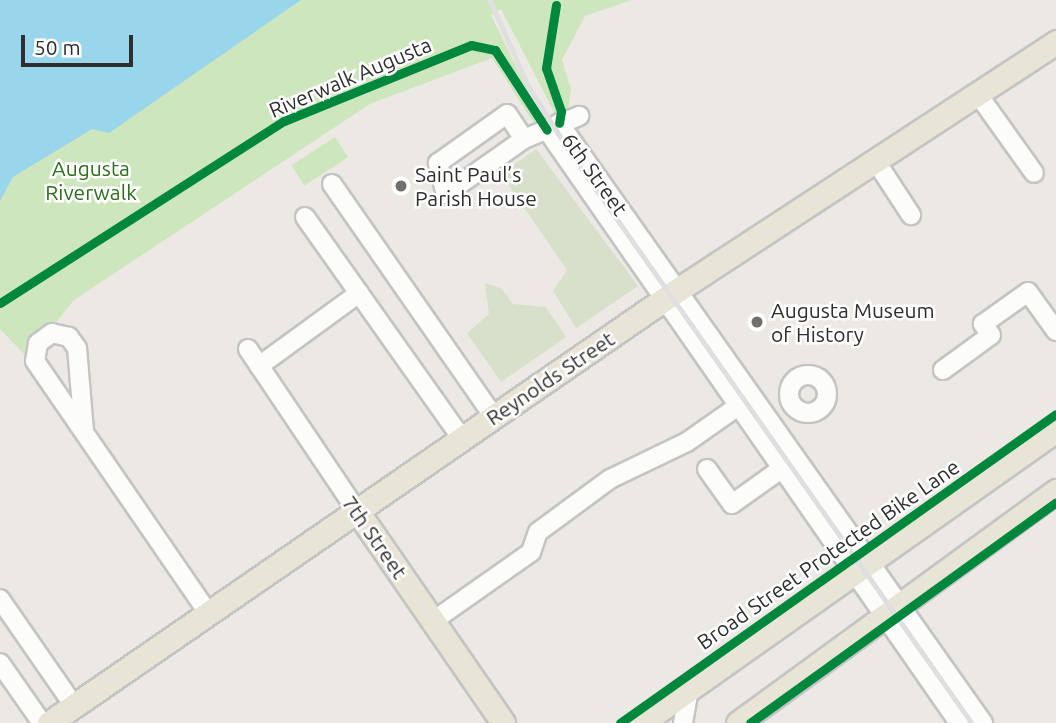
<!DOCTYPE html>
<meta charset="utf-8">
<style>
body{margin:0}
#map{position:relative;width:1056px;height:723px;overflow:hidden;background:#ece8e4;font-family:Ubuntu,sans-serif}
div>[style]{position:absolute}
.green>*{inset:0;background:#cee6be;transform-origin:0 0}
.cemetery>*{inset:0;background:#d8e0cc}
.water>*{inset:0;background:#99d6ec}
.roads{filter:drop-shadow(2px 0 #c5c4c5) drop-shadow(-2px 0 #c5c4c5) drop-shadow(0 2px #c5c4c5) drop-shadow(0 -2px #c5c4c5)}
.minor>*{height:18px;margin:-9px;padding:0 9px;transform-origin:9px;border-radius:9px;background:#fcfcfb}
.minor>.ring{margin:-9px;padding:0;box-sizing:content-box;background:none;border:18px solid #fcfcfb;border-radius:50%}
.major>*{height:23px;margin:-11.5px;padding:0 11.5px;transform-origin:11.5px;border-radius:11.5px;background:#e8e4d6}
.rail>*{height:4.5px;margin:-2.25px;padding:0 2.25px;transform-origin:2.25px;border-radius:2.25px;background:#dfdfe1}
.cycleway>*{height:9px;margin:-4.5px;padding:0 4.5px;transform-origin:4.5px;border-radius:4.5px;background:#00873e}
.dots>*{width:19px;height:19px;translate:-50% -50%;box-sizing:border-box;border:4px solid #fff;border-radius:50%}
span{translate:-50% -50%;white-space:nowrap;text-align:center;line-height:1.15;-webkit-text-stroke:5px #fff;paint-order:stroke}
.street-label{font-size:21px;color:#2e2e2e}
.park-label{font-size:21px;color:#2c6e1b}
.poi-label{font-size:21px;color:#2e2e2e}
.left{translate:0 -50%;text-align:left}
.scale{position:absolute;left:21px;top:35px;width:112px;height:32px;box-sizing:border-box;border:4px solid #2e2e2e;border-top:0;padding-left:9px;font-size:21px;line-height:24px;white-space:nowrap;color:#2e2e2e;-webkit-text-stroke:5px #fff;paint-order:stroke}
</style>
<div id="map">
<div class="green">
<div style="clip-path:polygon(209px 0,632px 0,585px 16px,562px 60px,571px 89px,568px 109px,555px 114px,501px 9px,491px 15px,543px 121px,535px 125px,492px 58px,370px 104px,74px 300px,55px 323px,31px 333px,25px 355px,0 329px,0 132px)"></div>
<div style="left:335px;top:137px;width:24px;height:52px;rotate:57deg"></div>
</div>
<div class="cemetery">
<div style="clip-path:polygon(536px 149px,638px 286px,576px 328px,553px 291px,567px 270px,501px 174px)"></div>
<div style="clip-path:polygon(485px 283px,501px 288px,513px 304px,546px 307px,566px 337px,501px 382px,467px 333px,489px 314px)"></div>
</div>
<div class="water">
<div style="clip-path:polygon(0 0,301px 0,109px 133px,92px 129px,13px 177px,0 201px)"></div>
</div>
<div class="roads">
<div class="minor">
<div style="left:977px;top:93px;width:98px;rotate:54.5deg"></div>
<div style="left:559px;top:123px;width:735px;rotate:54.75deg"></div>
<div style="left:547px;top:130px;width:722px;rotate:55.21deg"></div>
<div style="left:524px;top:139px;width:30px;rotate:-124deg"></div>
<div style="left:507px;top:114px;width:85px;rotate:144.6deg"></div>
<div style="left:438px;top:163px;width:32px;rotate:76deg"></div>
<div style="left:446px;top:194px;width:95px;rotate:-35.2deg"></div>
<div style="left:524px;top:139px;width:60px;rotate:-22.7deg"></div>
<div style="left:875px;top:160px;width:66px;rotate:56.8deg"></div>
<div style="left:332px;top:184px;width:284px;rotate:55.2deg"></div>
<div style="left:305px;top:217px;width:272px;rotate:54.7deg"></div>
<div style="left:248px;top:349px;width:195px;rotate:56.1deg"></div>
<div style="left:259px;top:366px;width:124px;rotate:-36.1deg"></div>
<div style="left:943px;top:370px;width:59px;rotate:-36.1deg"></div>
<div style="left:991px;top:335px;width:14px;rotate:-126deg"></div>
<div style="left:983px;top:324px;width:55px;rotate:-35.4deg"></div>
<div style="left:1028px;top:292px;width:48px;rotate:54.3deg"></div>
<div class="ring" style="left:789px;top:375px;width:20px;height:20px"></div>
<div style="left:84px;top:431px;width:83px;rotate:-94.8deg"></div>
<div style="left:77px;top:348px;width:14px;rotate:-126deg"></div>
<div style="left:69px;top:337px;width:17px;rotate:-167deg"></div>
<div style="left:52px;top:333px;width:17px;rotate:144deg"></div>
<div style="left:38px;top:343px;width:18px;rotate:99deg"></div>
<div style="left:35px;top:361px;width:307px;rotate:55.5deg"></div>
<div style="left:707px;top:469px;width:43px;rotate:54.5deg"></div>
<div style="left:732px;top:504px;width:64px;rotate:-35.4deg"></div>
<div style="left:0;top:599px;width:130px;rotate:55.3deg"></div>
<div style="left:433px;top:621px;width:120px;rotate:-35.1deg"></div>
<div style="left:531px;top:552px;width:21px;rotate:-71deg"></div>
<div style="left:538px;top:532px;width:89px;rotate:-36.4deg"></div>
<div style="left:610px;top:479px;width:85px;rotate:-25.7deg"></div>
<div style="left:687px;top:442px;width:66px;rotate:-35.1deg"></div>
<div style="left:0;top:663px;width:73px;rotate:55deg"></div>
<div style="left:683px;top:723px;width:36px;rotate:-80deg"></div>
</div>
<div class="major">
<div style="left:357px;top:511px;width:257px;rotate:55.4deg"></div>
<div style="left:49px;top:723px;width:765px;rotate:-34.56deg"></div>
<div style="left:679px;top:289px;width:451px;rotate:-33.2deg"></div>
<div style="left:641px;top:723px;width:508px;rotate:-35.22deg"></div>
<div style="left:738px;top:723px;width:394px;rotate:-36.1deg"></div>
</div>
</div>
<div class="rail">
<div style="left:490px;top:0;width:95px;rotate:65.9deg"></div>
<div style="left:529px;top:87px;width:80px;rotate:57.7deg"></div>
<div style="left:572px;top:155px;width:695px;rotate:54.85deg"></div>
</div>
<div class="cycleway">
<div style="left:556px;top:5px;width:64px;rotate:99deg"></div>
<div style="left:546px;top:68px;width:46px;rotate:70.8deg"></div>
<div style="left:561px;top:111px;width:12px;rotate:99deg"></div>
<div style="left:0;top:303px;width:337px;rotate:-32.7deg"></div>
<div style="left:284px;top:121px;width:202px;rotate:-22.1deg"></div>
<div style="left:471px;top:45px;width:25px;rotate:12deg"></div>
<div style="left:495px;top:50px;width:95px;rotate:57deg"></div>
<div style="left:620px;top:723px;width:534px;rotate:-35.33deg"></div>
<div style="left:750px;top:723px;width:377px;rotate:-35.8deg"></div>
</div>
<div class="dots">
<div style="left:401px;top:186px;background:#706f6e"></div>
<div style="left:757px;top:322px;background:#706f6e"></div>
</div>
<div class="street-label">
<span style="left:350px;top:77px;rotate:-23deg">Riverwalk Augusta</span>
<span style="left:595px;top:174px;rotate:54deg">6th Street</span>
<span style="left:550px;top:378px;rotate:-34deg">Reynolds Street</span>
<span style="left:375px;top:537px;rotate:55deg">7th Street</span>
<span style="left:828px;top:554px;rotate:-35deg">Broad Street Protected Bike Lane</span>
</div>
<div class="park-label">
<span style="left:91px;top:180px">Augusta<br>Riverwalk</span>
</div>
<div class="poi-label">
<span class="left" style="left:415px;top:186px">Saint Paul’s<br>Parish House</span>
<span class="left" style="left:771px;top:322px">Augusta Museum<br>of History</span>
</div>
<div class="scale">50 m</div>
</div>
